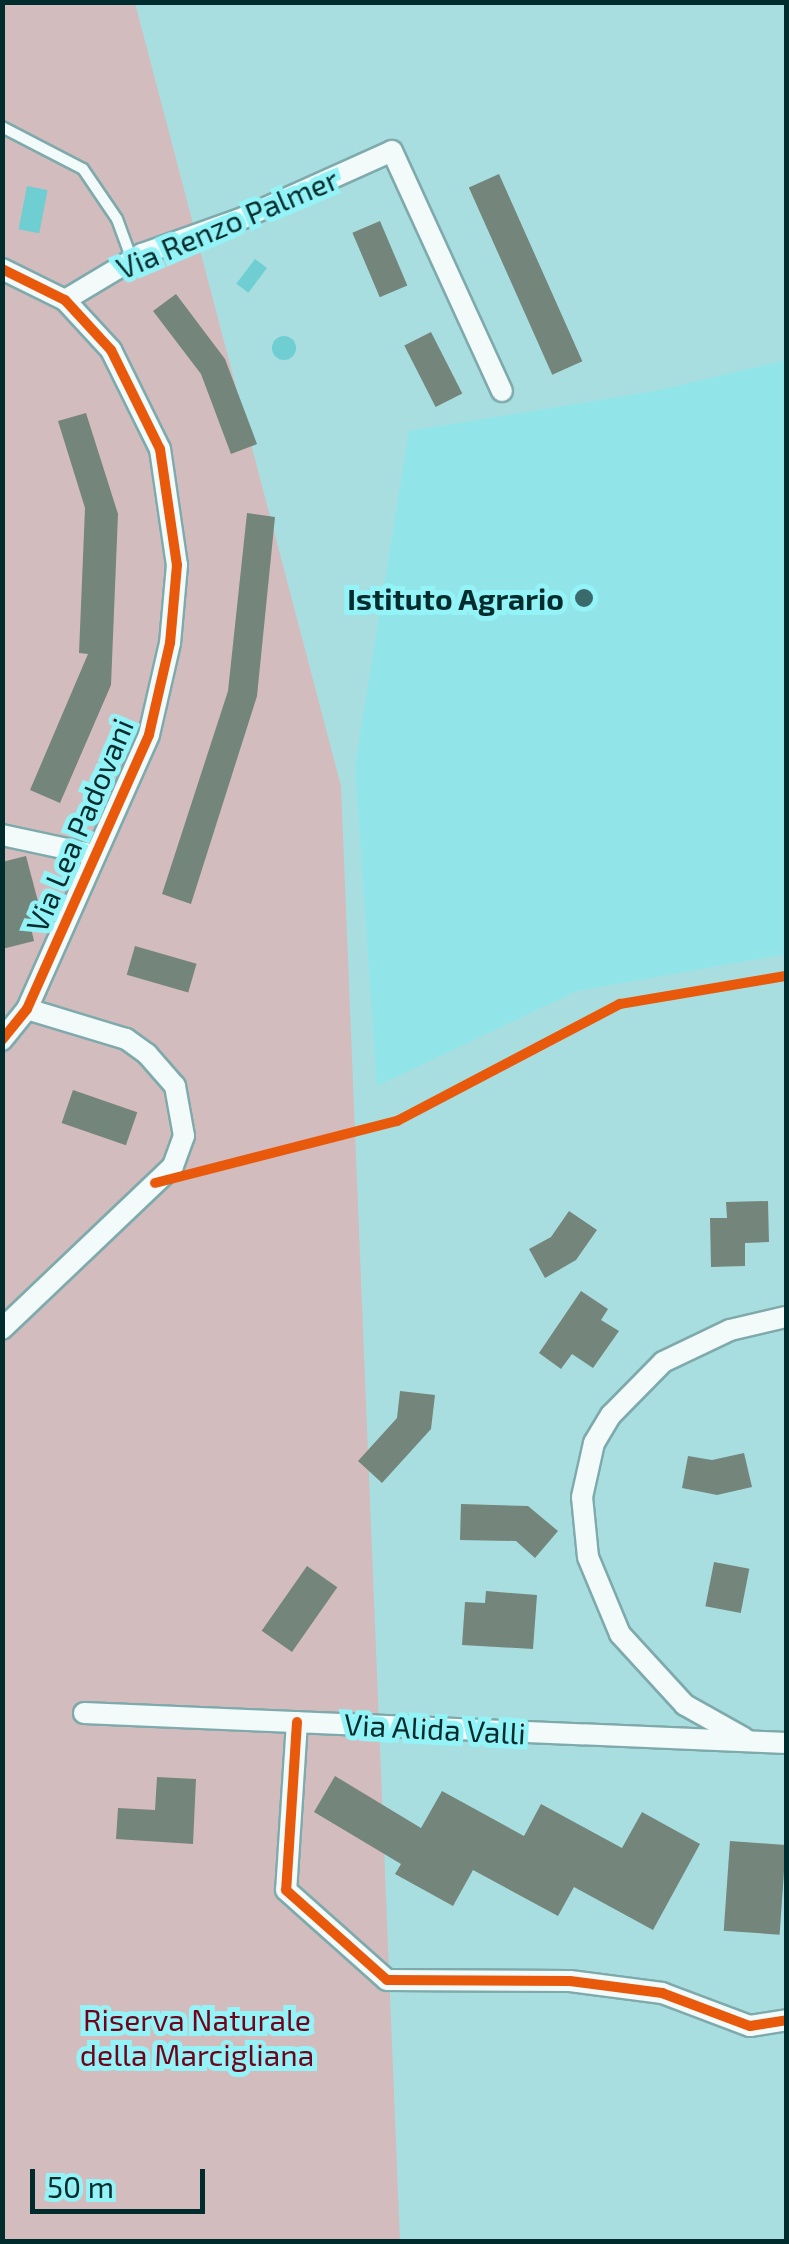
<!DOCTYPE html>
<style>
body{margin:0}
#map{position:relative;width:789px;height:2244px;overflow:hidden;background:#a9dee0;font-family:"Exo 2",sans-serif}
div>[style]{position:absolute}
.built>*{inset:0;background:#91e5e8}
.green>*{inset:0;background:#d3bcbe}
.water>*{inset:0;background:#6eced1;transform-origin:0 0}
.round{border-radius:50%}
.building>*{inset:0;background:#74857b;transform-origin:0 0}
.roads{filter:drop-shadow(2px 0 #7faaac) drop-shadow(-2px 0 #7faaac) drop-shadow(0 2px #7faaac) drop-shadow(0 -2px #7faaac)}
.service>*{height:10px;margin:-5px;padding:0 5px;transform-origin:5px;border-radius:5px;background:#f2fafa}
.minor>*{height:20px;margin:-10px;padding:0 10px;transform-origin:10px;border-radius:10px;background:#f2fafa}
.cycleway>*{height:10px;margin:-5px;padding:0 5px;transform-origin:5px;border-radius:5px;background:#e8590c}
.dots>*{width:28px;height:28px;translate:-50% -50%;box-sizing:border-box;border:5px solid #93f3f6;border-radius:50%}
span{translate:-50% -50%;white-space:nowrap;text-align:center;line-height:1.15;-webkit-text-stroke:10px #93f3f6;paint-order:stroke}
.street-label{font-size:30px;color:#002c2d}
.poi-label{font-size:30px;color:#002c2d;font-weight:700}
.right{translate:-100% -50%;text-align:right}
.park-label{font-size:30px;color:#6e051d}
.frame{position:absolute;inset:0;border:5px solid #002c2d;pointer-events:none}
.scale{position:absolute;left:30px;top:2169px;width:175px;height:45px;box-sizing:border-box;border:5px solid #002c2d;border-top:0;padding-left:12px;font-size:30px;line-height:35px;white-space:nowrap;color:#002c2d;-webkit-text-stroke:8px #93f3f6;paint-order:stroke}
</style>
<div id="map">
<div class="built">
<div style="clip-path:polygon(786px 360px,786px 954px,577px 991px,377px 1086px,355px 766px,409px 431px,655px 391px)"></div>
</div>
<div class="green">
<div style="clip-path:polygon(3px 3px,135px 3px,341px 786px,400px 2241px,3px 2242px)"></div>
</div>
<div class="water">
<div style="left:27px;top:186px;width:21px;height:44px;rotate:11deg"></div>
<div style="left:255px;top:259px;width:15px;height:31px;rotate:37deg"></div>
<div class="round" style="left:272px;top:336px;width:24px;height:24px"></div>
</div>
<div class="building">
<div style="left:499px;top:174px;width:205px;height:33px;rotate:66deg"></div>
<div style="left:380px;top:221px;width:70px;height:30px;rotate:67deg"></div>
<div style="clip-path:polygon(176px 294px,225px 359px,257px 444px,231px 454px,201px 374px,153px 311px)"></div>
<div style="left:431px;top:332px;width:69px;height:30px;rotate:63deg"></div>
<div style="clip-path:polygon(86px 413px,118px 514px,111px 685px,60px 803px,30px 790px,88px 654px,79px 653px,85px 508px,58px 421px)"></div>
<div style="clip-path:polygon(247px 513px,275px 517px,257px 696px,191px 904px,162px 894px,228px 691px)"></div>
<div style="clip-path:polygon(26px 856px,44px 924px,31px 928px,34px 941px,2px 949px,2px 862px)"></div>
<div style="left:135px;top:946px;width:64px;height:30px;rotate:16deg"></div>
<div style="left:73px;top:1090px;width:68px;height:35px;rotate:19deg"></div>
<div style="clip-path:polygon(768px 1201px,769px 1242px,745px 1243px,745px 1266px,711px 1267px,710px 1218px,727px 1218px,726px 1202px)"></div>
<div style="clip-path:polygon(569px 1211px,597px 1230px,576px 1260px,545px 1278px,529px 1249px,551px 1237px)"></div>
<div style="clip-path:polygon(581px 1291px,608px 1309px,601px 1320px,619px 1331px,593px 1368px,572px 1354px,561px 1369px,539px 1353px)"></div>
<div style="clip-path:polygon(400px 1391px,435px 1395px,431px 1429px,382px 1483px,358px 1461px,397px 1418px)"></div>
<div style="clip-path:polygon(744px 1453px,752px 1487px,717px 1495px,682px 1488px,688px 1456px,712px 1460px)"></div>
<div style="clip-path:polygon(461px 1504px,528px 1506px,558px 1531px,535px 1558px,516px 1541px,460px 1540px)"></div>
<div style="left:714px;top:1562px;width:36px;height:45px;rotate:11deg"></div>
<div style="left:307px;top:1566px;width:37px;height:79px;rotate:35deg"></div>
<div style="clip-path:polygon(486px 1591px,537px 1595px,533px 1649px,462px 1645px,465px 1602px,485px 1603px)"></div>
<div style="clip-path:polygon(335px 1776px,421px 1828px,442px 1791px,524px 1836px,541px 1804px,622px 1848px,642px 1812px,700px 1844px,653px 1930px,574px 1887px,558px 1916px,473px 1870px,453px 1906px,395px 1874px,401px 1864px,314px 1812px)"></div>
<div style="clip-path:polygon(157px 1777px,196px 1779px,193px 1844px,116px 1839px,118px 1808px,155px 1810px)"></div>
<div style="left:730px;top:1841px;width:56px;height:90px;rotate:4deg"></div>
</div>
<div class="roads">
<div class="service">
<div style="left:2px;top:127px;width:91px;rotate:27.4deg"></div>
<div style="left:83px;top:169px;width:60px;rotate:55.8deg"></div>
<div style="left:117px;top:219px;width:44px;rotate:69.9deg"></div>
</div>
<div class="minor">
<div style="left:2px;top:269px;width:70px;rotate:26.2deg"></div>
<div style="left:65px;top:300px;width:68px;rotate:47.4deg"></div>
<div style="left:111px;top:350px;width:110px;rotate:63.7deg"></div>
<div style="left:160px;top:449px;width:117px;rotate:81.7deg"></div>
<div style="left:177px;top:565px;width:78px;rotate:95.1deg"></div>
<div style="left:170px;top:643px;width:94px;rotate:102.9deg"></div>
<div style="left:149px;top:735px;width:300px;rotate:114deg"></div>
<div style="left:27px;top:1009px;width:40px;rotate:129deg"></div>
<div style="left:65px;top:300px;width:90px;rotate:-30.9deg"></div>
<div style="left:142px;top:254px;width:107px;rotate:-19.6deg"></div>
<div style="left:243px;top:218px;width:163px;rotate:-24.2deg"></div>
<div style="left:392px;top:151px;width:264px;rotate:65.4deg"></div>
<div style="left:2px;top:835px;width:95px;rotate:12.1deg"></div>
<div style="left:2px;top:1329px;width:236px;rotate:-43.6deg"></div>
<div style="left:173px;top:1166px;width:32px;rotate:-70deg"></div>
<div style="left:184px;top:1136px;width:51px;rotate:-100.2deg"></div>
<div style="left:175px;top:1086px;width:43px;rotate:-131.2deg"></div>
<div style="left:147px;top:1054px;width:26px;rotate:-144deg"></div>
<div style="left:126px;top:1039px;width:103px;rotate:-163.1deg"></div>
<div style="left:84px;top:1713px;width:703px;rotate:2.45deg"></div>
<div style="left:297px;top:1722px;width:168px;rotate:93.7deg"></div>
<div style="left:286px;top:1890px;width:135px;rotate:41.7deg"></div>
<div style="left:387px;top:1980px;width:183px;rotate:0.3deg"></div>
<div style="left:570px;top:1981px;width:93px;rotate:7.4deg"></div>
<div style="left:662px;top:1993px;width:94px;rotate:20.6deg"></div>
<div style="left:750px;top:2026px;width:36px;rotate:-9deg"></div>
<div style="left:744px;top:1738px;width:68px;rotate:-150.8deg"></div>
<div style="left:685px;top:1705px;width:96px;rotate:-132.5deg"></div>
<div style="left:620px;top:1634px;width:83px;rotate:-112.6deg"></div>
<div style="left:588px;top:1557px;width:60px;rotate:-95.7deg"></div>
<div style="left:582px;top:1497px;width:55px;rotate:-77.5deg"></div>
<div style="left:594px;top:1443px;width:33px;rotate:-59deg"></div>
<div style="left:611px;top:1415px;width:74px;rotate:-45.5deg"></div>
<div style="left:663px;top:1362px;width:74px;rotate:-25.5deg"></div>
<div style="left:730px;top:1330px;width:57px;rotate:-13.1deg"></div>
</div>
</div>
<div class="cycleway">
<div style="left:2px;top:269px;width:70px;rotate:26.2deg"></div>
<div style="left:65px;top:300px;width:68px;rotate:47.4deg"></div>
<div style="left:111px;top:350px;width:110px;rotate:63.7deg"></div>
<div style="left:160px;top:449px;width:117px;rotate:81.7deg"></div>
<div style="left:177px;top:565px;width:78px;rotate:95.1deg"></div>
<div style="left:170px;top:643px;width:94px;rotate:102.9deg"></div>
<div style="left:149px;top:735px;width:300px;rotate:114deg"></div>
<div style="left:27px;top:1009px;width:40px;rotate:129deg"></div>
<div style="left:155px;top:1183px;width:250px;rotate:-14.4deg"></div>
<div style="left:397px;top:1121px;width:252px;rotate:-27.7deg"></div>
<div style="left:620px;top:1004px;width:168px;rotate:-9.6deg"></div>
<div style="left:297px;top:1722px;width:168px;rotate:93.7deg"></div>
<div style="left:286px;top:1890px;width:135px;rotate:41.7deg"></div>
<div style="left:387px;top:1980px;width:183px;rotate:0.3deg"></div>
<div style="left:570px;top:1981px;width:93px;rotate:7.4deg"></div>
<div style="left:662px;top:1993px;width:94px;rotate:20.6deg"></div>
<div style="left:750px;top:2026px;width:36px;rotate:-9deg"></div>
</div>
<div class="dots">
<div style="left:584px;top:598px;background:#3b6a6c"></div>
</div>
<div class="street-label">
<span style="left:227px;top:223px;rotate:-23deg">Via Renzo Palmer</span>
<span style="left:79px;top:825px;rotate:-67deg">Via Lea Padovani</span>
<span style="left:435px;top:1728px;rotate:3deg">Via Alida Valli</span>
</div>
<div class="poi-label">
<span class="right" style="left:564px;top:598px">Istituto Agrario</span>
</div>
<div class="park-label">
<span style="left:197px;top:2036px">Riserva Naturale<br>della Marcigliana</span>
</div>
<div class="frame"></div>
<div class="scale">50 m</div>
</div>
